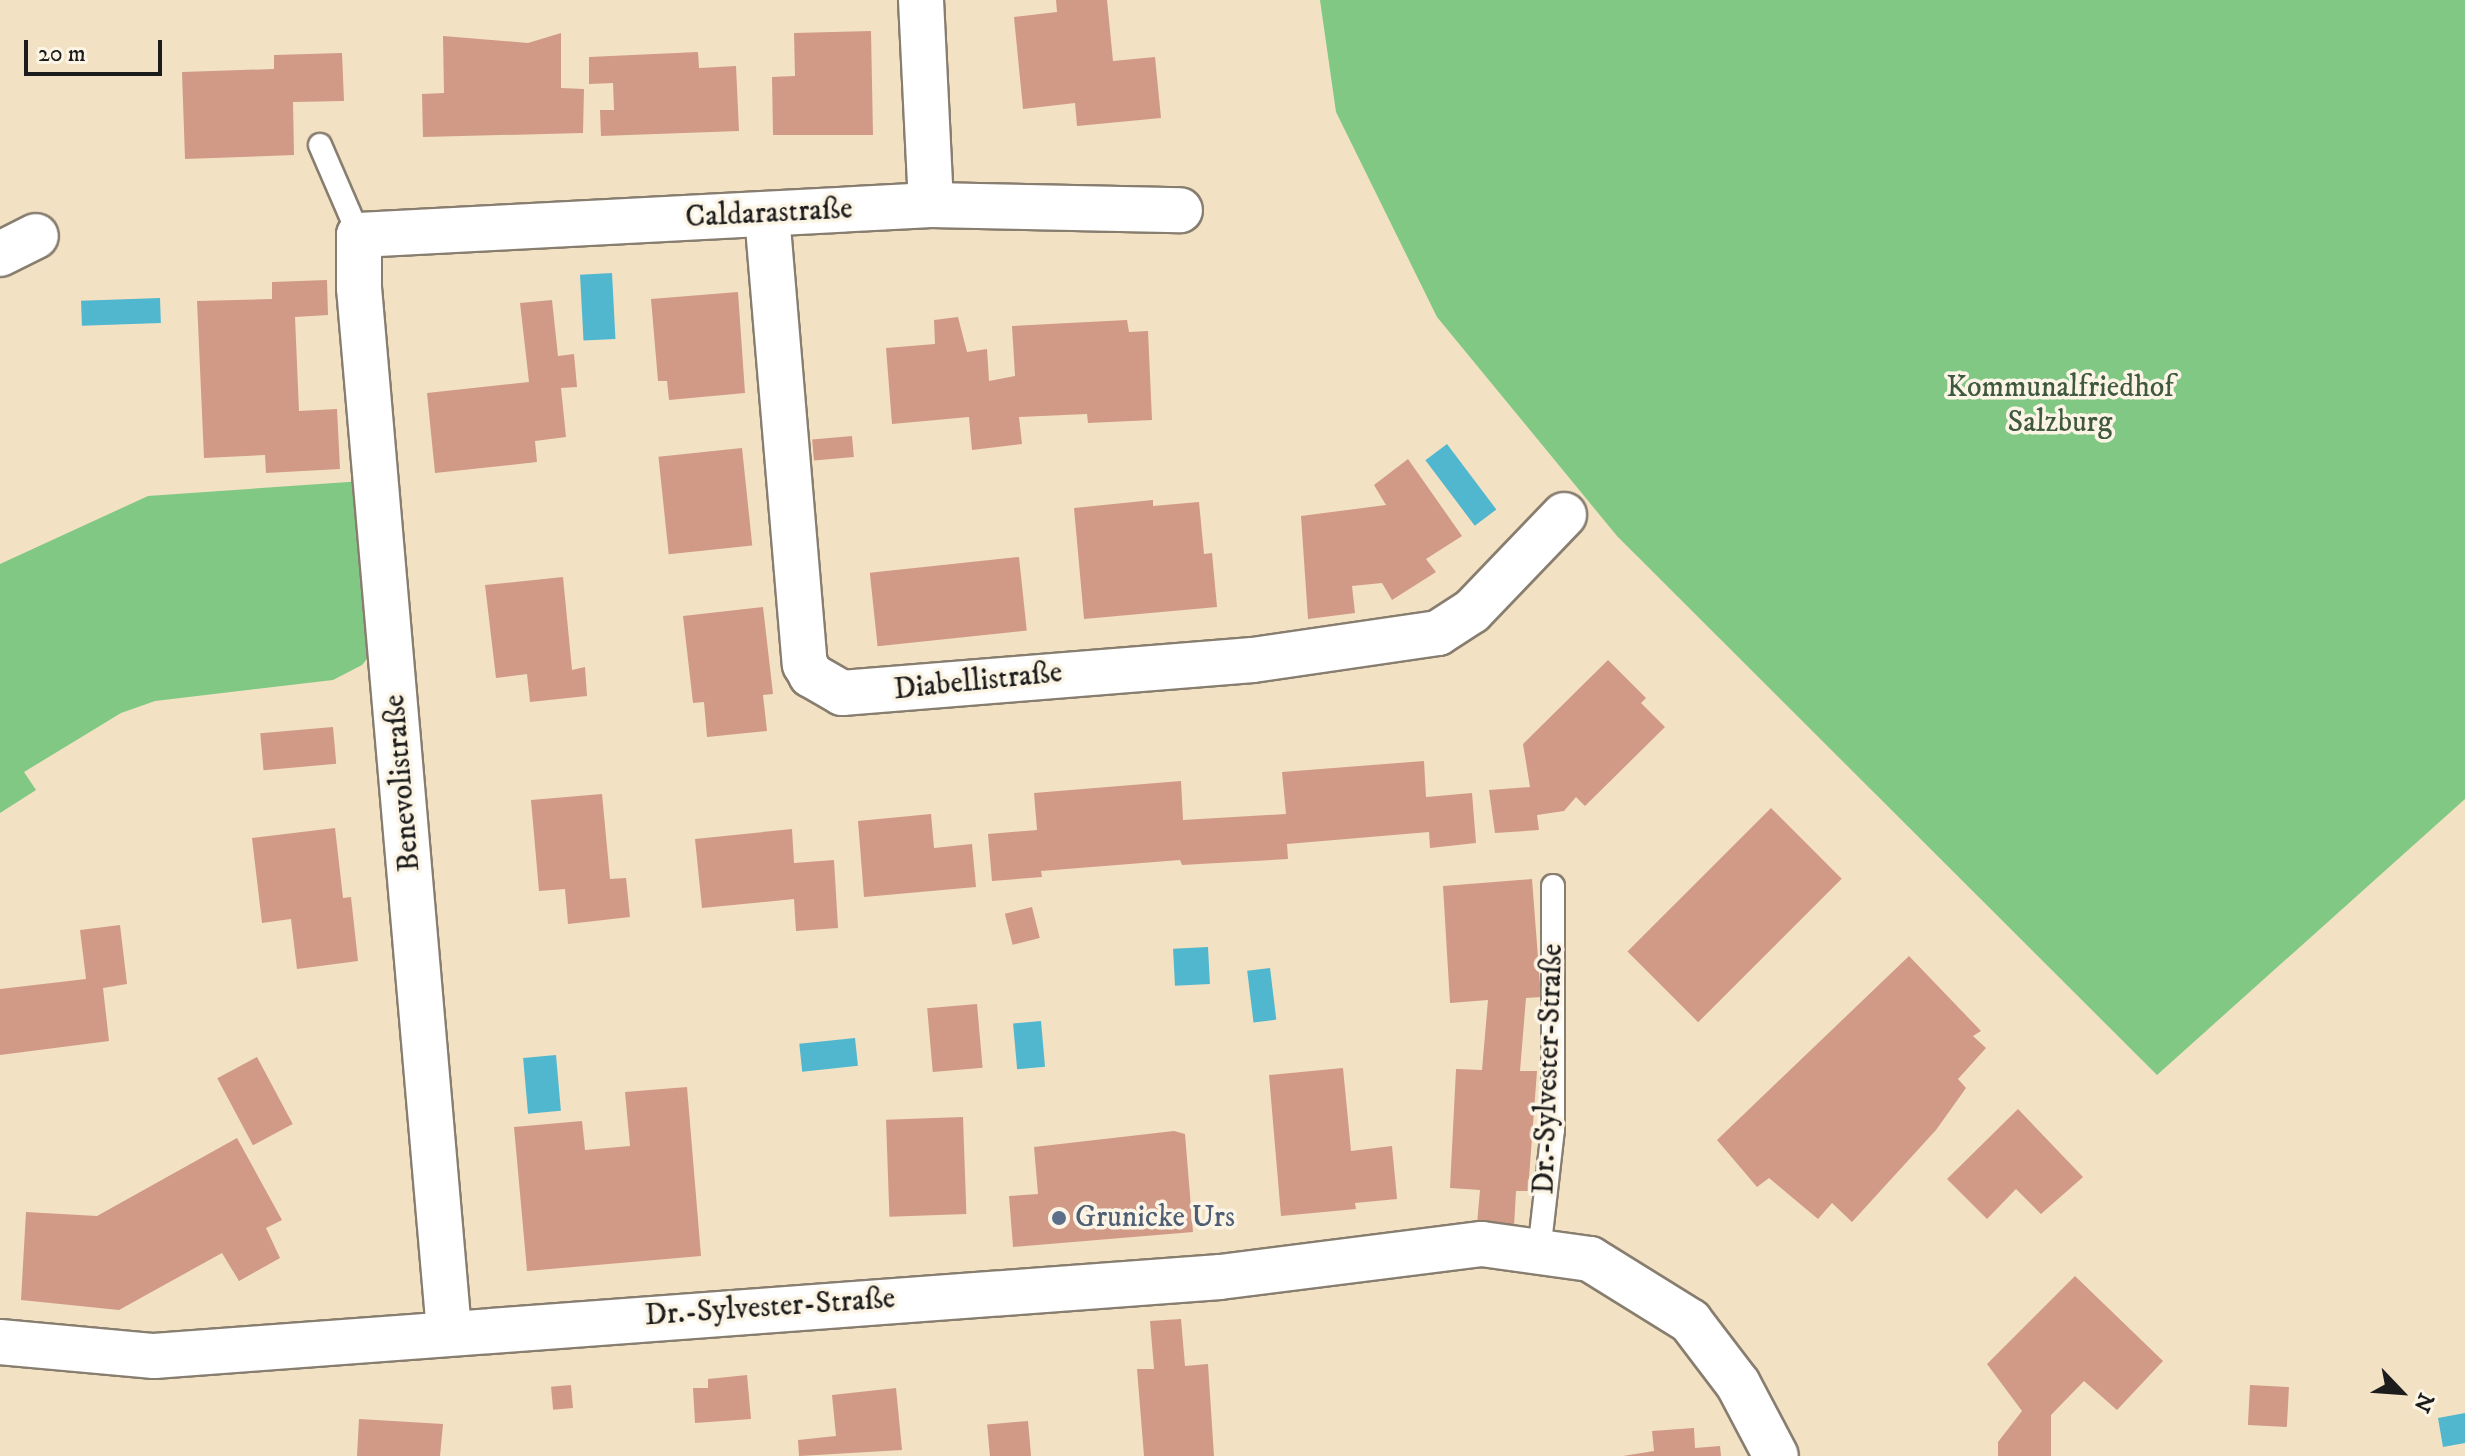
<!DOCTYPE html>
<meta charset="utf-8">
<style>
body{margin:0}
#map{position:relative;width:2465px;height:1456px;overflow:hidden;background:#f3e1c3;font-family:"IM FELL DW Pica",serif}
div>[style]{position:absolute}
.green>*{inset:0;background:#80c883}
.water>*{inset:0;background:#51b7cf;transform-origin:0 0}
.building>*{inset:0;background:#d09a86;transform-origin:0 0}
.roads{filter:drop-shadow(2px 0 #887e70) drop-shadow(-2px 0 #887e70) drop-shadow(0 2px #887e70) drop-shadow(0 -2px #887e70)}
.service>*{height:22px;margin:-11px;padding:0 11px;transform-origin:11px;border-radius:11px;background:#fff}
.minor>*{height:44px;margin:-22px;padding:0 22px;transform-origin:22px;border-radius:22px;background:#fff}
.dots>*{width:22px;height:22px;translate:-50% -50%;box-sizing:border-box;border:4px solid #fcf5e5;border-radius:50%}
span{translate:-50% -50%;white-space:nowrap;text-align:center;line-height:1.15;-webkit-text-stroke:7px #fcf5e5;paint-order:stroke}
.street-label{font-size:30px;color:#1c1c1c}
.park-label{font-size:30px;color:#3f5840}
.service-label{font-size:30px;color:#4e5e75}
.left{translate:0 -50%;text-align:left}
.north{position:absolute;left:2361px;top:1352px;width:80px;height:80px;-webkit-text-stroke:6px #fcf5e5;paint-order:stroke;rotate:115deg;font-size:22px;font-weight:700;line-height:32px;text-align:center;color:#1c1c1c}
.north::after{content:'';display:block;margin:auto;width:28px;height:36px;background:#1c1c1c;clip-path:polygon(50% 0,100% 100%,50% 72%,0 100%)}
.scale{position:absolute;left:24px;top:40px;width:138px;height:36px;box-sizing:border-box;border:4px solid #1c1c1c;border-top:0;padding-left:10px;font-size:24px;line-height:28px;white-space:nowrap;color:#1c1c1c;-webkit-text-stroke:6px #fcf5e5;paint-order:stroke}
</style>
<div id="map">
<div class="green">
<div style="clip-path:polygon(1320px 0,2465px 0,2465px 799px,2157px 1075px,1617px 536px,1437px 317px,1336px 112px)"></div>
<div style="clip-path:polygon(363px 481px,381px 642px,362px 665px,333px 680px,155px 701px,121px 713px,24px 772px,36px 790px,0 813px,0 564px,148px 496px)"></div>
</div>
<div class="water">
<div style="left:612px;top:273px;width:66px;height:32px;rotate:87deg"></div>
<div style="left:160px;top:298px;width:25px;height:79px;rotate:88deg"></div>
<div style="left:1447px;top:444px;width:82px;height:27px;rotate:53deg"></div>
<div style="left:1208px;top:947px;width:37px;height:35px;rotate:87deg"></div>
<div style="left:1270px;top:968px;width:52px;height:23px;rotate:83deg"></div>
<div style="left:1041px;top:1021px;width:46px;height:28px;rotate:85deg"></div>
<div style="left:855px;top:1038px;width:28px;height:56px;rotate:84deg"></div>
<div style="left:556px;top:1055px;width:56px;height:33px;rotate:85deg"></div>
<div style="clip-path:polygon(2465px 1413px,2465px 1443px,2443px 1447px,2438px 1418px)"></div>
</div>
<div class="building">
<div style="clip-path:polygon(1056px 0,1107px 0,1113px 61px,1155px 57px,1161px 118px,1077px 126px,1075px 103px,1023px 109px,1014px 17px,1057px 12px)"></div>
<div style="clip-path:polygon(871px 31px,873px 135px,773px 135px,772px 77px,795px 76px,794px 33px)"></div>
<div style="clip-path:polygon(561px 33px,561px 88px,584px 89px,583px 133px,423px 137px,422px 94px,444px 93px,443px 36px,528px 43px)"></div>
<div style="clip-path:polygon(698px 52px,699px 68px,736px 66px,739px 131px,601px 136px,600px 110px,614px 110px,613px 83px,589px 84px,589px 57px)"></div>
<div style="clip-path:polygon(342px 53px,344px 101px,293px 102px,294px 155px,185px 159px,182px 72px,274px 69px,274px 55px)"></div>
<div style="clip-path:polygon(327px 280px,328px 315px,295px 317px,299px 411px,337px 409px,340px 469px,266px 473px,265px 455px,204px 458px,197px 301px,272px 299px,272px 282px)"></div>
<div style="clip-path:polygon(738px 292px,745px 393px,669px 400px,667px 381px,658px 381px,651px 299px)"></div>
<div style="clip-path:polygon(552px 300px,558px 356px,574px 354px,577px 387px,561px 388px,566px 437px,535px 441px,537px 462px,435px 473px,427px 393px,529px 382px,520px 303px)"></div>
<div style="clip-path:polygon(958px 317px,967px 352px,987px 349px,989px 381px,1015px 376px,1012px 326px,1127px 320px,1129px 332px,1148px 331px,1152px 420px,1088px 423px,1087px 414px,1019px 417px,1022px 444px,972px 450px,969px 417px,892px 424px,886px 348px,935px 344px,934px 320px)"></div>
<div style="left:852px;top:436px;width:21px;height:40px;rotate:85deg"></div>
<div style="left:742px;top:448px;width:98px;height:84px;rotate:84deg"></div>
<div style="clip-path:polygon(1408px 459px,1462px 536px,1426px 559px,1436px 572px,1392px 600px,1382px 583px,1352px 586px,1355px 613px,1308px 619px,1301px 516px,1386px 505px,1374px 485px)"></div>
<div style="clip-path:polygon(1153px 500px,1153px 506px,1199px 502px,1204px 554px,1212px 553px,1217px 607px,1084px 619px,1074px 508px)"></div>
<div style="left:1019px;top:557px;width:74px;height:150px;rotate:84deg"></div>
<div style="clip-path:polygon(563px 577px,572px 670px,585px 667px,587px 696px,530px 702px,527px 674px,496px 678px,485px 585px)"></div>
<div style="clip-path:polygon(763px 607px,773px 694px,763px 695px,767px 731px,707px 737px,704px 702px,693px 703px,683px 616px)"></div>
<div style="clip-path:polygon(1608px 660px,1646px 698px,1641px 703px,1665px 727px,1585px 806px,1576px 797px,1564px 811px,1537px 815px,1539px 830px,1495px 833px,1489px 790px,1530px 787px,1523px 744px)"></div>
<div style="left:333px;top:727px;width:37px;height:73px;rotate:85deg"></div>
<div style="clip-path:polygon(1424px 761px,1426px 797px,1472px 793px,1476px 843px,1430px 848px,1429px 832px,1287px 844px,1288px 859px,1182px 865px,1180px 860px,1041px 871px,1042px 877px,992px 881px,988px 834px,1037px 830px,1034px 793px,1181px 781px,1183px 820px,1286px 814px,1282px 772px)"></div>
<div style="clip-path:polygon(602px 794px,610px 879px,626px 878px,630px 917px,568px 924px,565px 889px,539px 891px,531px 800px)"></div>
<div style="left:1771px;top:808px;width:100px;height:203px;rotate:45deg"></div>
<div style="clip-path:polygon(931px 814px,934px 848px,972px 844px,976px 887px,864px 897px,858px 821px)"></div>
<div style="clip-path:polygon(335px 828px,343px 898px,351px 897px,358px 961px,297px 969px,291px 919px,262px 923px,252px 838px)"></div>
<div style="clip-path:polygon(792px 829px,794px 863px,834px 860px,838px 928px,796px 931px,794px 899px,702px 908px,695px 839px)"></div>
<div style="clip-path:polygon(1532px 879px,1541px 997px,1526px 998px,1520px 1071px,1537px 1071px,1528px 1191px,1516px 1191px,1514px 1227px,1477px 1224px,1480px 1190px,1450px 1188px,1456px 1069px,1482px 1070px,1488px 1000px,1450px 1003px,1443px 886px)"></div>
<div style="left:1032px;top:907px;width:32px;height:28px;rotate:76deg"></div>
<div style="clip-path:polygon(120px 925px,127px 984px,103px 988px,109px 1041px,0 1055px,0 989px,86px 979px,80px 930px)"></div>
<div style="clip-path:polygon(1909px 956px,1981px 1031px,1973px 1036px,1986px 1048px,1958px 1079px,1966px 1088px,1936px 1130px,1852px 1222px,1832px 1203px,1818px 1219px,1769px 1178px,1757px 1187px,1717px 1140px)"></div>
<div style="left:977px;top:1004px;width:64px;height:50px;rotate:85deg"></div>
<div style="left:257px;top:1057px;width:76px;height:45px;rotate:62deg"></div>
<div style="clip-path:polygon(1343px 1068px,1351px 1151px,1392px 1146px,1397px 1199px,1355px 1203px,1356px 1209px,1281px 1216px,1269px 1075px)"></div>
<div style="clip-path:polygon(687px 1087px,701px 1256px,527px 1271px,514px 1127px,582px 1121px,585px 1150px,630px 1146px,625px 1092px)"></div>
<div style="clip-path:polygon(2018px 1109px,2083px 1177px,2041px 1214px,2016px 1189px,1987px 1219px,1947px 1179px)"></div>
<div style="left:963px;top:1117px;width:97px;height:77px;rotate:88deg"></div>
<div style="clip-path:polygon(1174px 1131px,1185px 1134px,1193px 1232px,1013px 1247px,1009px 1196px,1038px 1194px,1034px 1147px)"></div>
<div style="clip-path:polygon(237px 1138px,282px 1220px,266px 1228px,280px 1258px,239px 1281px,222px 1253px,119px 1310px,21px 1300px,26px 1212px,97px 1216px)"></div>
<div style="clip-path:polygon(2075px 1276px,2163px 1361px,2117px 1410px,2084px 1381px,2051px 1415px,2051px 1456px,1998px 1456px,1998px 1442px,2022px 1411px,1987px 1364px)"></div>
<div style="clip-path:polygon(1181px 1319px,1185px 1366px,1208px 1364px,1214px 1456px,1144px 1456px,1137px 1369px,1154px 1369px,1150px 1321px)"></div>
<div style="clip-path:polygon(747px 1375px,751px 1419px,695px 1423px,693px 1388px,708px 1388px,708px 1379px)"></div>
<div style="left:571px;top:1385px;width:23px;height:20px;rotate:85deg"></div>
<div style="left:2250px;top:1385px;width:39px;height:40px;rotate:3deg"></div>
<div style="clip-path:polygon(896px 1388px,902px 1450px,799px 1456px,798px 1440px,836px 1436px,832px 1395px)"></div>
<div style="clip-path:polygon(359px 1419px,443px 1424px,440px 1456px,357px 1456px)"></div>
<div style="left:1028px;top:1421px;width:35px;height:41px;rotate:85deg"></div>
<div style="clip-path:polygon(1694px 1428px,1695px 1448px,1720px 1446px,1721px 1456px,1623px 1456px,1654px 1451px,1652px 1431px)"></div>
</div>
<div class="roads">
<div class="service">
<div style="left:320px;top:145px;width:98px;rotate:66.6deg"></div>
<div style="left:1539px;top:1252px;width:123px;rotate:-83.5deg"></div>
<div style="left:1553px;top:1130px;width:244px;rotate:-90deg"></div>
</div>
<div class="minor">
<div style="left:921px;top:0;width:205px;rotate:87.2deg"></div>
<div style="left:767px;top:215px;width:451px;rotate:85.2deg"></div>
<div style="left:805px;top:664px;width:13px;rotate:61deg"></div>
<div style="left:811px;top:675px;width:36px;rotate:30deg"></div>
<div style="left:842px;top:693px;width:412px;rotate:-4.6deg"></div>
<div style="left:1253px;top:660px;width:187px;rotate:-8.3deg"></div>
<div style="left:1438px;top:633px;width:40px;rotate:-32.9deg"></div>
<div style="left:1472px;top:611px;width:133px;rotate:-46.2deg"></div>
<div style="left:0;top:254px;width:40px;rotate:-26.6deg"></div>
<div style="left:449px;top:1331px;width:1047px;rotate:-94.93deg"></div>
<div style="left:359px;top:288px;width:53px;rotate:-90deg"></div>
<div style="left:359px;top:235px;width:573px;rotate:-3deg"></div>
<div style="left:931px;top:205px;width:249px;rotate:1.2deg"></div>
<div style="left:0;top:1342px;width:155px;rotate:5.2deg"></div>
<div style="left:154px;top:1356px;width:1069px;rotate:-4.24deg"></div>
<div style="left:1220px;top:1277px;width:264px;rotate:-7.2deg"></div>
<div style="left:1482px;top:1244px;width:109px;rotate:7.9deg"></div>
<div style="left:1590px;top:1259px;width:118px;rotate:31.8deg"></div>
<div style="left:1690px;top:1321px;width:79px;rotate:52.7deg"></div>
<div style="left:1738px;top:1384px;width:81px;rotate:62.2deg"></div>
</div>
</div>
<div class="dots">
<div style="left:1059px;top:1218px;background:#5c6f8a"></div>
</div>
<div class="street-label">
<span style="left:769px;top:214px;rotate:-3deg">Caldarastraße</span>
<span style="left:978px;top:682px;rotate:-6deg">Diabellistraße</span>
<span style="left:403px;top:783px;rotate:-95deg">Benevolistraße</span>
<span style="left:1549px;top:1069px;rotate:-88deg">Dr.-Sylvester-Straße</span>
<span style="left:770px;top:1308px;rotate:-4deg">Dr.-Sylvester-Straße</span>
</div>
<div class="park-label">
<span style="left:2060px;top:405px">Kommunalfriedhof<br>Salzburg</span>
</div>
<div class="service-label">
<span class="left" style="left:1075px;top:1218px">Grunicke Urs</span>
</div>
<div class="north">N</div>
<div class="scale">20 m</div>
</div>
